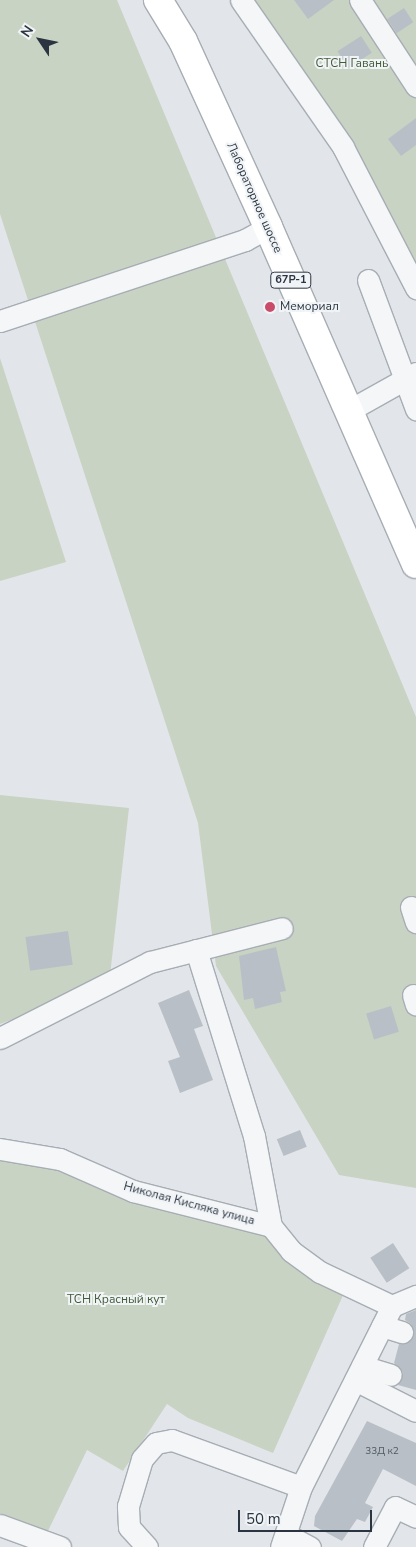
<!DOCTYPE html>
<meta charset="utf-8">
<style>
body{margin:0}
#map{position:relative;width:416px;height:1547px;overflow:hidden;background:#e2e6ea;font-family:"Nunito Sans",sans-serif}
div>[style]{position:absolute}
.green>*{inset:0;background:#c9d3c3}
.building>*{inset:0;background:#b9bfc6;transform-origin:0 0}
.roads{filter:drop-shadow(1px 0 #a7adb4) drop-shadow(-1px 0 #a7adb4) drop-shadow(0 1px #a7adb4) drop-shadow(0 -1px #a7adb4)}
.minor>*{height:21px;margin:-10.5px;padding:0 10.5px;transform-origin:10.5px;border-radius:10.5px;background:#f4f6f8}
.major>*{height:28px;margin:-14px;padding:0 14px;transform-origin:14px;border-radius:14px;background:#fff}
.dots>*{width:14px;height:14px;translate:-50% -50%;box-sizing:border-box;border:2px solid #f1f4f7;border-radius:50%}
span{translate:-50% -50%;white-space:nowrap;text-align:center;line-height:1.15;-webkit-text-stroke:4px #f1f4f7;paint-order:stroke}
.number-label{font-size:10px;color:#4e5862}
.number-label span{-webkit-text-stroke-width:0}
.shield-label span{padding:1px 4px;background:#f1f4f7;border:1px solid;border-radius:4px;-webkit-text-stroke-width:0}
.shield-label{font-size:11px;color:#2b3541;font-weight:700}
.park-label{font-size:12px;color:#425c38}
.street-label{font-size:12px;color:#2b3541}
.poi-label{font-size:12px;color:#2b3541}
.left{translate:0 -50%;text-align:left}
.north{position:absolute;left:15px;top:15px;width:50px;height:50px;-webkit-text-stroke:4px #f1f4f7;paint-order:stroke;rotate:304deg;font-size:14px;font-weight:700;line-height:20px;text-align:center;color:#2b3541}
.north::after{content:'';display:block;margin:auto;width:18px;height:22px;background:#2b3541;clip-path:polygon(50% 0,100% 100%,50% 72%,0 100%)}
.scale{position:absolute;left:238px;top:1510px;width:134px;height:22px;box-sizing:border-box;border:2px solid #2b3541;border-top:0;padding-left:6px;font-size:15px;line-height:18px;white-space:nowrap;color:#2b3541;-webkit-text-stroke:4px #f1f4f7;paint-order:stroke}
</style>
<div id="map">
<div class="green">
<div style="clip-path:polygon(0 0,117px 0,416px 717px,416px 1188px,339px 1175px,216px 966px,198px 823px,0 214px)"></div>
<div style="clip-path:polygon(231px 0,416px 0,416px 269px)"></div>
<div style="clip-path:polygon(0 358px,66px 562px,0 581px)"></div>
<div style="clip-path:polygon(0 795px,129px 808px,109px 984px,0 1024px)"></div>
<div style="clip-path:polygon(0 1153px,244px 1220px,348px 1284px,273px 1453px,188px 1418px,167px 1404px,123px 1471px,87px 1450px,48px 1531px,0 1513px)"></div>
</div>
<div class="building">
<div style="clip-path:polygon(294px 0,334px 0,308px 19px)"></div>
<div style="left:404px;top:8px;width:17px;height:20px;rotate:57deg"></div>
<div style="left:361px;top:36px;width:20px;height:28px;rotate:57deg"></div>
<div style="clip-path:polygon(416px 118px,416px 145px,401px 156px,388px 139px)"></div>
<div style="left:68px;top:931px;width:34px;height:43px;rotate:82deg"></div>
<div style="clip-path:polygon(276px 947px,286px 991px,280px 992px,282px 1002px,255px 1009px,253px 998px,244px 1000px,239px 956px)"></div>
<div style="clip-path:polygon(189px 990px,203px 1026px,194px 1029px,213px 1080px,180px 1093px,168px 1061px,180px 1057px,158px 1003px)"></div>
<div style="left:391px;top:1006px;width:27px;height:26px;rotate:73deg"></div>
<div style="left:300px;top:1130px;width:18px;height:25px;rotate:68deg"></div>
<div style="left:393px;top:1243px;width:30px;height:27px;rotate:57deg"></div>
<div style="clip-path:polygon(416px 1310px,416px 1390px,398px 1385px,403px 1373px,394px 1363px,399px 1344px,414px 1336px,411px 1324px,405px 1320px,406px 1314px)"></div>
<div style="clip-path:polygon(367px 1421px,416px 1443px,416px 1486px,383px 1469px,365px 1503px,373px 1507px,365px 1522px,357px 1519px,342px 1541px,314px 1526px,315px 1516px)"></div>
</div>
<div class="roads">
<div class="minor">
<div style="left:241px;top:0;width:179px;rotate:55.2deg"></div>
<div style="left:343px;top:147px;width:159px;rotate:62.6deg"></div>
<div style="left:360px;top:0;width:103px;rotate:56.9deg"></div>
<div style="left:368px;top:280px;width:138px;rotate:69.6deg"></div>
<div style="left:0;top:321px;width:258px;rotate:-18.3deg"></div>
<div style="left:245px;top:240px;width:26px;rotate:-29deg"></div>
<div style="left:348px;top:411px;width:78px;rotate:-29.2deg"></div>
<div style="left:411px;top:907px;width:16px;rotate:72deg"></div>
<div style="left:196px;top:950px;width:195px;rotate:72.7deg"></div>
<div style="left:254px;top:1136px;width:92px;rotate:79.3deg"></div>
<div style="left:413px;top:995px;width:10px;rotate:73deg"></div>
<div style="left:0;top:1038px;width:168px;rotate:-26.9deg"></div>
<div style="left:150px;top:962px;width:136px;rotate:-14.4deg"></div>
<div style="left:0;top:1149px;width:61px;rotate:9.5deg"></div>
<div style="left:60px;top:1159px;width:80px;rotate:23.7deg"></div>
<div style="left:133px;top:1191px;width:142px;rotate:14.2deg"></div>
<div style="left:271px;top:1226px;width:32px;rotate:51deg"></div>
<div style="left:291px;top:1251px;width:36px;rotate:36deg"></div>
<div style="left:320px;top:1272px;width:80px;rotate:25.3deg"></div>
<div style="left:392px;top:1306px;width:26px;rotate:-23deg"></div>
<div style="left:382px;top:1326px;width:21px;rotate:17deg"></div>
<div style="left:362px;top:1366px;width:30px;rotate:17deg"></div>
<div style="left:355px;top:1380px;width:68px;rotate:26.9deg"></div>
<div style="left:0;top:1525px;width:64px;rotate:20.1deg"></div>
<div style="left:287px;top:1535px;width:26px;rotate:28deg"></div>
<div style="left:147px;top:1547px;width:27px;rotate:-132deg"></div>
<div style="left:129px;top:1527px;width:21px;rotate:-93deg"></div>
<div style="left:128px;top:1506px;width:49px;rotate:-73.4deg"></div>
<div style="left:142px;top:1459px;width:21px;rotate:-49deg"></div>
<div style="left:156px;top:1443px;width:16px;rotate:-11deg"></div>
<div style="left:172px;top:1440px;width:137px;rotate:20deg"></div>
<div style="left:281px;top:1547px;width:63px;rotate:-71.6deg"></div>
<div style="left:301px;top:1487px;width:203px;rotate:-63.3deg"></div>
<div style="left:374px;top:1547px;width:45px;rotate:-62.3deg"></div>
<div style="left:395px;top:1507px;width:23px;rotate:25deg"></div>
</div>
<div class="major">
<div style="left:158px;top:0;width:48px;rotate:58.6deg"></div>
<div style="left:183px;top:41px;width:205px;rotate:65.4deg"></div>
<div style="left:268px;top:227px;width:368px;rotate:66.3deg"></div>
</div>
</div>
<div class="dots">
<div style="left:270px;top:307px;background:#c94d6a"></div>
</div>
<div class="number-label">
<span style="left:382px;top:1452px">33Д к2</span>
</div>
<div class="shield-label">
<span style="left:291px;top:280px">67Р-1</span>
</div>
<div class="park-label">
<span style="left:352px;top:64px">СТСН Гавань</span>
<span style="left:116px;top:1300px">ТСН Красный кут</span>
</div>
<div class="street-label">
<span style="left:254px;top:198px;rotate:66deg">Лабораторное шоссе</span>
<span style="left:189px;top:1204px;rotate:15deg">Николая Кисляка улица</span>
</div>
<div class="poi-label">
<span class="left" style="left:280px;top:307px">Мемориал</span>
</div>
<div class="north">N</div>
<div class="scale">50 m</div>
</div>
